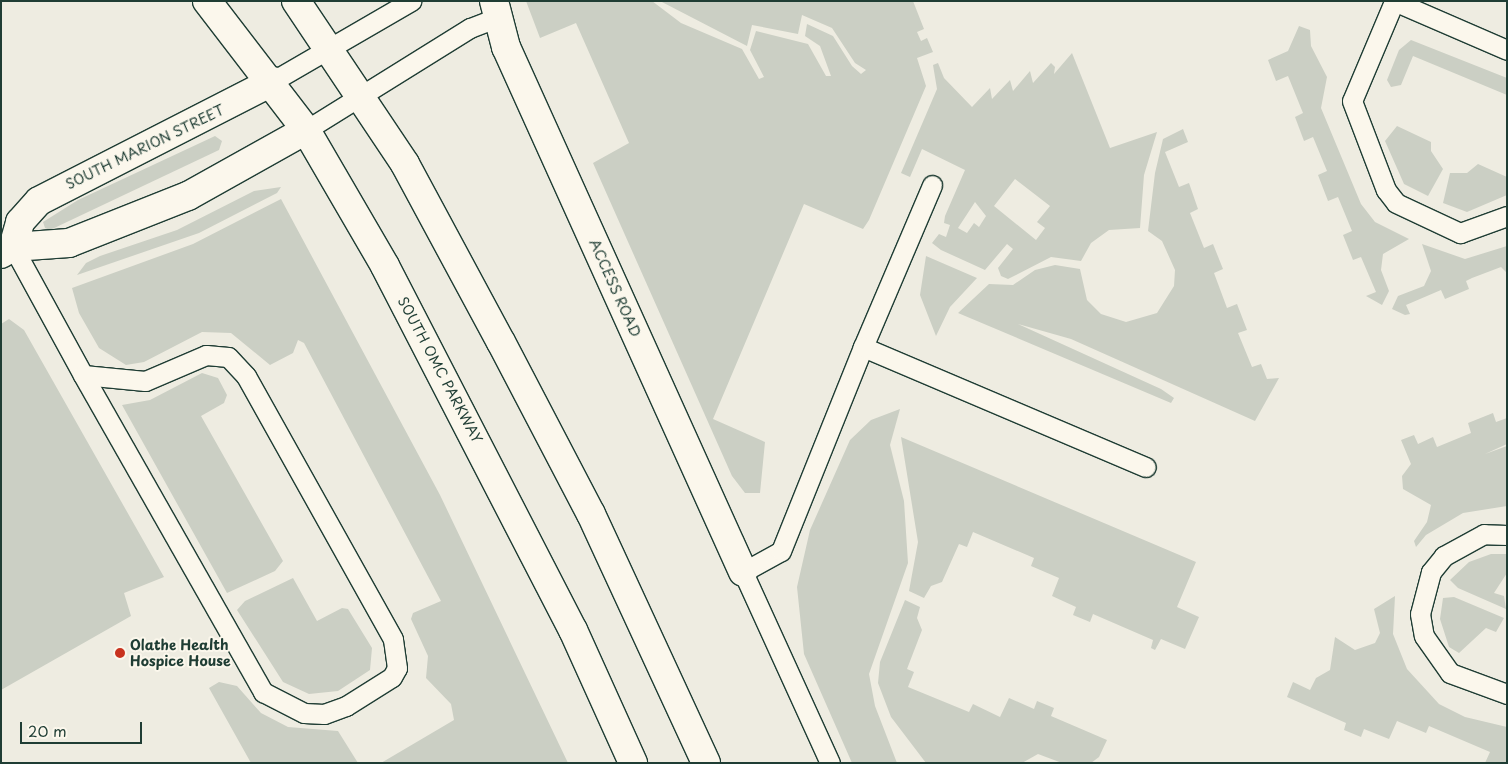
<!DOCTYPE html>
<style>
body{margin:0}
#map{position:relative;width:1508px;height:764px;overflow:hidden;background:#eeece1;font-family:"Playpen Sans",sans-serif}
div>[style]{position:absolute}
.green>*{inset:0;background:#cbcfc4}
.roads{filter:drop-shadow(1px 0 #1f3d34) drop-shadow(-1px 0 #1f3d34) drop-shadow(0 1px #1f3d34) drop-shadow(0 -1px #1f3d34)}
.service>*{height:19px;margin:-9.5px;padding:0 9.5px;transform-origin:9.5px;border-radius:9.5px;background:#fbf7ec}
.minor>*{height:28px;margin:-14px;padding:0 14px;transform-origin:14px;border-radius:14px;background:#fbf7ec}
.dots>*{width:14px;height:14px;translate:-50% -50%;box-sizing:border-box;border:2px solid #fbf7ec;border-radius:50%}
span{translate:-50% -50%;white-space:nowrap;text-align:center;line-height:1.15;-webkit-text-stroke:4px #fbf7ec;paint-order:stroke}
.street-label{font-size:14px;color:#1f3d34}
.poi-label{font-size:14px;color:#1f3d34;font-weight:700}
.left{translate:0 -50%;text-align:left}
.frame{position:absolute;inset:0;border:2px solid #1f3d34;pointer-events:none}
.scale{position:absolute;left:20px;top:722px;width:122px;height:22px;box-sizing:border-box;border:2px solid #1f3d34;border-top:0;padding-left:6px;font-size:15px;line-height:18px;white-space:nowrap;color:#1f3d34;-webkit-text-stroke:4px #fbf7ec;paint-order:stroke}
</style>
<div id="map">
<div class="green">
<div style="clip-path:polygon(526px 1px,652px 1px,681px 23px,742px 49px,759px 79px,764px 77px,750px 50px,756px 31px,808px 44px,826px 76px,831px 76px,820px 46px,805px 36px,807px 24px,833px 36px,852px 66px,861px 74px,866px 70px,855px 63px,832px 28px,802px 15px,798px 34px,752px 25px,747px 46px,660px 1px,913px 1px,924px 29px,917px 32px,921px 41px,927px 38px,933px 52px,917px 58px,926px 86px,869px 220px,863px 229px,804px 204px,713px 419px,765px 442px,760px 493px,745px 493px,732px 476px,593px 163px,629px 143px,576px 23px,540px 38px)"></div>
<div style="clip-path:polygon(1299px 26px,1310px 30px,1311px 46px,1327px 77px,1321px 108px,1361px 204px,1375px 222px,1409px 239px,1383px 254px,1381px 270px,1389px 291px,1382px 305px,1366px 296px,1376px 292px,1361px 257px,1353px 260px,1343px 235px,1352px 231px,1338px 197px,1328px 201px,1318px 175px,1327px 171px,1313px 137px,1304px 141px,1295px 117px,1303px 113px,1288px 76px,1276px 81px,1268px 60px,1288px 51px)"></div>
<div style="clip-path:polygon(1411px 40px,1507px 78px,1507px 95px,1413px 56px,1401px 85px,1391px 87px,1387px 80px,1399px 50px)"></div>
<div style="clip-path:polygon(evenodd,1072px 53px,1110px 148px,1157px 132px,1144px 175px,1140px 228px,1109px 230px,1091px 243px,1081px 261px,1051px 257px,1008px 279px,1001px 276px,998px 268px,1013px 249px,1007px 244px,985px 270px,941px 250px,932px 243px,939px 234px,946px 237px,950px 225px,944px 223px,945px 216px,965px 170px,922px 149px,910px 177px,901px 173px,937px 89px,933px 65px,938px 63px,944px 78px,972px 107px,990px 88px,992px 99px,1010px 80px,1013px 91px,1030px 71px,1033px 83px,1051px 63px,1055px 67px,1054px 74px,1072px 53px,1015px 179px,1050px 206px,1037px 222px,1045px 228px,1036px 240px,994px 206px,1015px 179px,1072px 53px,975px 202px,986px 216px,979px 227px,974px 223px,967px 233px,958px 228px,975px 202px)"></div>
<div style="clip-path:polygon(1397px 126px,1431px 142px,1431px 151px,1443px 169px,1428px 196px,1404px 184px,1385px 141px)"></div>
<div style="clip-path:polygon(1183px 129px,1188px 142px,1165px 152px,1179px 187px,1189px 183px,1198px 209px,1190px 213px,1204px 248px,1213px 244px,1223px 269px,1214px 273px,1227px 308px,1237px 304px,1247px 330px,1238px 333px,1252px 367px,1261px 364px,1267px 379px,1279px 378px,1255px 421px,1071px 339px,1018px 324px,1161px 389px,1174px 398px,1171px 403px,958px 313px,989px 284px,1013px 285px,1035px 270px,1055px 265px,1080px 269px,1087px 300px,1101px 314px,1126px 322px,1157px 313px,1174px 286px,1175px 270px,1162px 241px,1148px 231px,1155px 173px,1163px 139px)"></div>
<div style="clip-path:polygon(215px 136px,222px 141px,219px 150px,50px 230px,45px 228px,43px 222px,78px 200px)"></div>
<div style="clip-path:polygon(1478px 164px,1507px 177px,1507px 195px,1467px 212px,1443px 203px,1450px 173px,1467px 173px)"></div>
<div style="clip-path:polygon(281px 187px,277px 193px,199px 233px,77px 275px,86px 263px,100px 256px,177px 230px,254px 191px)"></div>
<div style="clip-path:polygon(281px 199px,440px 495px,568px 763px,381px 763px,454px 720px,451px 704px,426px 678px,428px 656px,411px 619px,413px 613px,441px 601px,304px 343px,298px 340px,293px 353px,270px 365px,231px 333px,202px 332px,144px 362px,126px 365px,99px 348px,79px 313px,72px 288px,193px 244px)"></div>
<div style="clip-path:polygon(1422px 244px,1465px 259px,1507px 246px,1507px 273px,1501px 267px,1472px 278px,1466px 281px,1469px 289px,1445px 299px,1441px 290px,1406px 305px,1410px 314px,1405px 315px,1392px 309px,1398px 296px,1424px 286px,1431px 271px)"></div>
<div style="clip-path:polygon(926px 256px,977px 278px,950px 307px,936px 336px,920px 295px)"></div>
<div style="clip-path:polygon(9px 319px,24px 330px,164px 577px,124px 593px,131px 616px,1px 690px,1px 324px)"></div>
<div style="clip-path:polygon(202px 373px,218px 378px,227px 395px,224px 403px,201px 416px,283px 561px,275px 571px,227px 593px,122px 405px,150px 400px)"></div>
<div style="clip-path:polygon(900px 409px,890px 445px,904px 501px,908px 563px,869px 674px,875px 706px,897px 763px,852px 763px,804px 654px,797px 587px,810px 530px,850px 440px,871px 420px)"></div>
<div style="clip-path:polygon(1493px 413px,1496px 422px,1507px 418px,1507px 444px,1485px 454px,1507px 446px,1507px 506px,1463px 513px,1426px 535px,1416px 547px,1414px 541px,1427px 522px,1431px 505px,1403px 489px,1402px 476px,1411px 464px,1401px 440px,1414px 435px,1418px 444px,1433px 437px,1437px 447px,1471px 433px,1468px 423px)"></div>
<div style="clip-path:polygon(901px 437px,1196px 562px,1177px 607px,1199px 617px,1185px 649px,1161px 639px,1155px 650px,1151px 648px,1153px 640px,1093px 614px,1090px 622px,1073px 615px,1076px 607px,1052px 596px,1059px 578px,1031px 566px,1034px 558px,973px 532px,967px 547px,959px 544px,942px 582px,931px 586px,924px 598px,909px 591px,918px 542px)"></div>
<div style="clip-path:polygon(1491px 554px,1507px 554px,1507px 573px,1494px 593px,1504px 596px,1506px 609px,1458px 588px,1450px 580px,1469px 562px)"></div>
<div style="clip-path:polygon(293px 578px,317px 621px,342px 608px,348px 609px,372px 648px,370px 670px,338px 691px,309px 694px,283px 682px,237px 610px,245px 601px)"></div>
<div style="clip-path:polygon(1395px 596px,1393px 634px,1407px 669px,1439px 704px,1465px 717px,1507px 727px,1507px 763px,1485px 763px,1490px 752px,1429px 726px,1426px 733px,1397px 721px,1389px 739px,1364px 729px,1361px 737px,1344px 730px,1346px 723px,1287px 697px,1293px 682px,1310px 690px,1316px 678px,1330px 670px,1335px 637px,1355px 650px,1375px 643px,1380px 633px,1374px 609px)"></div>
<div style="clip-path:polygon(1454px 597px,1504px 618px,1496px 632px,1486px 628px,1459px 653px,1449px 647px,1440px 619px,1443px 598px)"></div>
<div style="clip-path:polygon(905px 600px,920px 607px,917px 618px,922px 630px,907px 669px,914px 672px,908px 687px,969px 712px,973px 704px,1000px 717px,1009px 698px,1034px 709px,1037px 701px,1054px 708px,1051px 716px,1107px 740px,1099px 757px,1091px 763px,1062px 763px,1038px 754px,1022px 763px,926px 763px,891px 717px,878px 683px,880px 662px)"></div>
<div style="clip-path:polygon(219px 682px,237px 686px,261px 713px,288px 727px,338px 731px,358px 763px,251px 763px,209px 688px)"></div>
</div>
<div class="roads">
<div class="service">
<div style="left:1394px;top:1px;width:123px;rotate:23.4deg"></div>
<div style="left:1393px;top:4px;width:105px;rotate:112.9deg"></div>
<div style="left:1352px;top:101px;width:95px;rotate:69.1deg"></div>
<div style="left:1386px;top:190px;width:16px;rotate:52deg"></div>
<div style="left:1396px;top:203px;width:71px;rotate:25.1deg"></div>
<div style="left:1460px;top:233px;width:50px;rotate:-19.9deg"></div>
<div style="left:273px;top:81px;width:160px;rotate:-30.1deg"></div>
<div style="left:306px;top:130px;width:193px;rotate:-31.9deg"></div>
<div style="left:470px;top:28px;width:30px;rotate:-21deg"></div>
<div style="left:13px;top:247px;width:146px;rotate:61.3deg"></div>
<div style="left:83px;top:375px;width:365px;rotate:60.4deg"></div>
<div style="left:263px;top:692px;width:46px;rotate:27.1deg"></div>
<div style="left:304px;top:713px;width:20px;rotate:3deg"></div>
<div style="left:324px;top:714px;width:23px;rotate:-20deg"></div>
<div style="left:346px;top:706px;width:54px;rotate:-32.2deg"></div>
<div style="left:392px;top:677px;width:10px;rotate:-61deg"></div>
<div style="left:397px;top:668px;width:29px;rotate:-98deg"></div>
<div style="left:393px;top:639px;width:301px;rotate:-119.2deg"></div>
<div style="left:246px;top:376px;width:26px;rotate:-133deg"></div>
<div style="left:228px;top:357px;width:22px;rotate:-175deg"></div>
<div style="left:206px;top:355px;width:66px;rotate:156.9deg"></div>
<div style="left:145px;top:381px;width:62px;rotate:-174.5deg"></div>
<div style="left:863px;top:347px;width:176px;rotate:-66.9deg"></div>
<div style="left:1507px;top:535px;width:23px;rotate:-178deg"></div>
<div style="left:1484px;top:534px;width:46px;rotate:151.2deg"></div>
<div style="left:1444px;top:556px;width:21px;rotate:129deg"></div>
<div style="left:1431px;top:572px;width:43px;rotate:104.7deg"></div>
<div style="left:1420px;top:614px;width:22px;rotate:80deg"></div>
<div style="left:1424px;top:636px;width:45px;rotate:54.9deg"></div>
<div style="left:1450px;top:673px;width:61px;rotate:20.2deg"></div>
<div style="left:830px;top:763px;width:210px;rotate:-114.5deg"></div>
<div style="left:743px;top:572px;width:43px;rotate:-28.9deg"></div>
<div style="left:781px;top:551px;width:220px;rotate:-68.1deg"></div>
<div style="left:863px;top:347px;width:307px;rotate:23deg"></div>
</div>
<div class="minor">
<div style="left:207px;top:1px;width:163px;rotate:52.5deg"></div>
<div style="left:306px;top:130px;width:157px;rotate:59.8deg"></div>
<div style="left:385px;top:266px;width:410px;rotate:62.7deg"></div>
<div style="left:573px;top:630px;width:146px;rotate:65.7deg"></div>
<div style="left:296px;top:1px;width:196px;rotate:56.2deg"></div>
<div style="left:405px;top:164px;width:202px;rotate:61.7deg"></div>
<div style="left:501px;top:342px;width:194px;rotate:62.4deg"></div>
<div style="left:591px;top:514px;width:274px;rotate:65.2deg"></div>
<div style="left:494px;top:1px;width:48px;rotate:75.4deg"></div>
<div style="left:506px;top:47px;width:576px;rotate:65.7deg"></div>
<div style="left:13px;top:247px;width:26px;rotate:-74deg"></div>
<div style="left:20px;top:222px;width:28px;rotate:-48deg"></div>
<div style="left:39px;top:201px;width:263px;rotate:-27.1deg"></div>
<div style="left:1px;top:254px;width:14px;rotate:-30deg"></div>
<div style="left:13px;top:247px;width:56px;rotate:-4.1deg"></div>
<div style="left:69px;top:243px;width:128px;rotate:-21.6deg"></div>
<div style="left:188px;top:196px;width:135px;rotate:-29.2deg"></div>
</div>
</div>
<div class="dots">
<div style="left:120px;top:653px;background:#c8321e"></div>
</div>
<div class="street-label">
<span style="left:145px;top:147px;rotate:-26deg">SOUTH MARION STREET</span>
<span style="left:615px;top:288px;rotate:66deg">ACCESS ROAD</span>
<span style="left:440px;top:370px;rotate:62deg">SOUTH OMC PARKWAY</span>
</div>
<div class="poi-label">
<span class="left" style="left:130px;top:653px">Olathe Health<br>Hospice House</span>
</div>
<div class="frame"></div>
<div class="scale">20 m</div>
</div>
